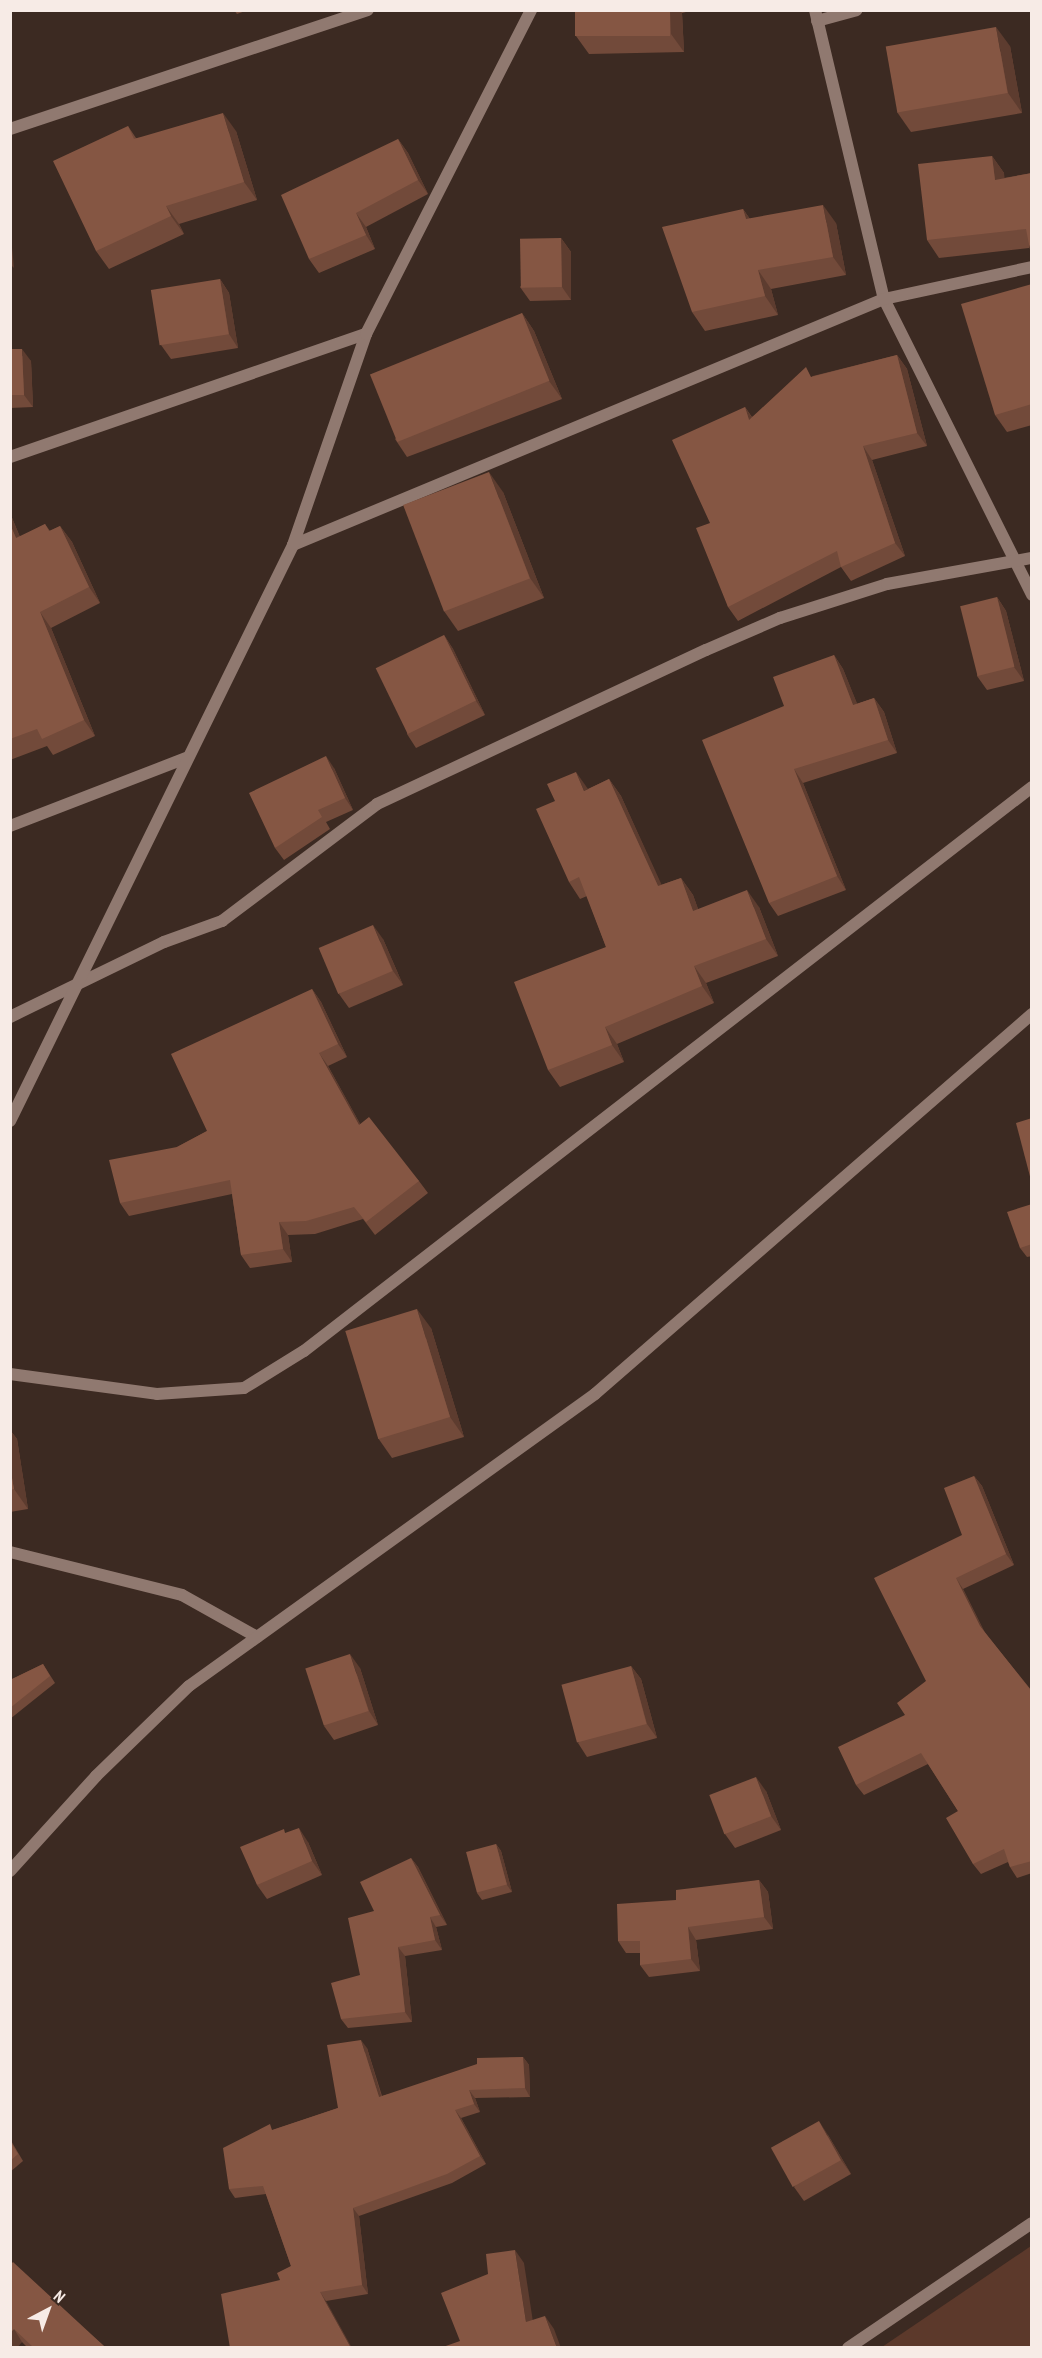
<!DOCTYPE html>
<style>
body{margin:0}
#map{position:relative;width:1042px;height:2358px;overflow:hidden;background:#3c2a22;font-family:"PT Sans Narrow",sans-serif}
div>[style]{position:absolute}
.green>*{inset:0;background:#5c392b}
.street>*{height:12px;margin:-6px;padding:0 6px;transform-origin:6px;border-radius:6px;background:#907970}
.wall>*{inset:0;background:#724a3a}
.shaded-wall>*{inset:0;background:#5d3c2f}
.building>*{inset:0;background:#855643;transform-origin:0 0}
span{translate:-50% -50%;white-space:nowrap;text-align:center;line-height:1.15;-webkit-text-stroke:4.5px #3c2a22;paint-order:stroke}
.frame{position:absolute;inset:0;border:12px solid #f7ebe6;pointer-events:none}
.north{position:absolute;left:18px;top:2280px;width:60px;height:60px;-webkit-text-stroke:4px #3c2a22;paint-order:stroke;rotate:41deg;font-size:16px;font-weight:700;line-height:24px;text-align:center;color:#f7ebe6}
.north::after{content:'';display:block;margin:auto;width:21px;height:27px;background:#f7ebe6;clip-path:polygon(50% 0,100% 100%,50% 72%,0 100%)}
</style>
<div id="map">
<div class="green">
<div style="clip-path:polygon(1031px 2246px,1031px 2347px,882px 2347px)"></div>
</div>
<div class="street">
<div style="left:815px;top:10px;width:297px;rotate:76.6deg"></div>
<div style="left:884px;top:299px;width:331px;rotate:63.4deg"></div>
<div style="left:817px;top:21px;width:41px;rotate:-15.4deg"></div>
<div style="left:10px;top:129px;width:377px;rotate:-18.4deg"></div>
<div style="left:10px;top:457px;width:377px;rotate:-19.1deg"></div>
<div style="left:293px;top:545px;width:640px;rotate:-22.6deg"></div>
<div style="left:884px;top:299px;width:151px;rotate:-12.2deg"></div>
<div style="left:10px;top:826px;width:189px;rotate:-21.1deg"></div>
<div style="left:10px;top:1017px;width:171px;rotate:-26deg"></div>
<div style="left:164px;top:942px;width:62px;rotate:-19.9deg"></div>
<div style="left:222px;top:921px;width:194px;rotate:-37deg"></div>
<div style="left:377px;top:804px;width:363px;rotate:-25.1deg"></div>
<div style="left:706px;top:650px;width:81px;rotate:-23.4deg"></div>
<div style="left:780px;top:618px;width:112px;rotate:-17.6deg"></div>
<div style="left:887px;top:584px;width:147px;rotate:-10.2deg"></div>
<div style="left:10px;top:1121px;width:642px;rotate:-63.83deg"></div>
<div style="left:293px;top:545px;width:223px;rotate:-70.9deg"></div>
<div style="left:366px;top:334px;width:364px;rotate:-63deg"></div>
<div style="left:10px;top:1374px;width:148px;rotate:7.7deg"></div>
<div style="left:157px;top:1394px;width:87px;rotate:-3.9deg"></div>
<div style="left:244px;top:1388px;width:70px;rotate:-31.7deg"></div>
<div style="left:304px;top:1351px;width:921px;rotate:-37.77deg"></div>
<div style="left:10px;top:1552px;width:177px;rotate:14deg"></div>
<div style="left:182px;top:1595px;width:86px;rotate:29.2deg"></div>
<div style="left:10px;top:1871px;width:128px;rotate:-47.8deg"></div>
<div style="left:96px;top:1776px;width:129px;rotate:-44.1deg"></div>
<div style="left:189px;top:1686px;width:500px;rotate:-35.72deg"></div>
<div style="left:595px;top:1394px;width:579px;rotate:-41.01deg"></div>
<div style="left:848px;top:2348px;width:222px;rotate:-34.2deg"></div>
</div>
<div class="wall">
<div style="clip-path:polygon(234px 10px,248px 10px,237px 14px)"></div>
<div style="clip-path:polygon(575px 10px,694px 10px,682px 13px,684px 52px,589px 54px,576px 36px)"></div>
<div style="clip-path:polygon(1010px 46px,1022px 113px,911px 132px,897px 112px)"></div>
<div style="clip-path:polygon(128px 126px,136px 138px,236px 131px,257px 200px,179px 224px,184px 234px,109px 269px,96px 251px)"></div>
<div style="clip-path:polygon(398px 139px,408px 153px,428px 194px,366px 227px,375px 249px,319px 273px,309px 259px)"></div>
<div style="clip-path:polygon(992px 156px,1004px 173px,1004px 178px,1032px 173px,1029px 248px,939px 258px,927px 240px)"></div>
<div style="clip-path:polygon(743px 209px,750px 219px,836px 223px,846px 275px,771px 289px,778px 315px,705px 331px,692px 312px)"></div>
<div style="clip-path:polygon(561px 238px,571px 252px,571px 300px,530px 301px,520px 287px)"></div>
<div style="clip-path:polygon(220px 279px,229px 293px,238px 348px,171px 359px,161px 345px)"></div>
<div style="clip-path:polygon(1032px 284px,1032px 425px,1007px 432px,995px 415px)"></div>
<div style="clip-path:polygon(522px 313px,534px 331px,562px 399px,407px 457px,395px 439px)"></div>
<div style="clip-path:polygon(10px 349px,31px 361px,33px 407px,10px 408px)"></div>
<div style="clip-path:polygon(897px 355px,907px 369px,927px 446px,872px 460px,905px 556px,851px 581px,841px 567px,738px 621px,728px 607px,710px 523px,745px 407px,752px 417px,813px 376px)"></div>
<div style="clip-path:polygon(503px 492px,544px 598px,458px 631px,444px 611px)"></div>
<div style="clip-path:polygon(10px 513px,20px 537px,45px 524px,50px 531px,60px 526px,72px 542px,100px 603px,51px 628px,95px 736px,53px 755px,47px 746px,10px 760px)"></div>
<div style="clip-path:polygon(997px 597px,1006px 611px,1024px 681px,987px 690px,977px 676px)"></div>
<div style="clip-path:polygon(444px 635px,453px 649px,485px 715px,416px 748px,407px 734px)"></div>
<div style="clip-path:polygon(834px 655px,843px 669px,857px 704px,874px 698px,884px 712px,897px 753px,803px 783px,846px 890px,778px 916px,769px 903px,784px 706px)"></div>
<div style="clip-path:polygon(334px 768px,353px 810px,326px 822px,330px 829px,284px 860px,275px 848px)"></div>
<div style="clip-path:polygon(609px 779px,621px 796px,661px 885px,681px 878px,693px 895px,698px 909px,759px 907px,778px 956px,706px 983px,714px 1003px,617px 1044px,624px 1062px,560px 1087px,548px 1070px,606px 947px,587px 896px,580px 899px,569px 882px,588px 789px)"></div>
<div style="clip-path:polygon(383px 939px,403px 985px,349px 1008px,339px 994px)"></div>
<div style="clip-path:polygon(312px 989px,321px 1002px,347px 1057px,328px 1066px,360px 1124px,419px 1181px,428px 1193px,375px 1235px,363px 1219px,315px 1234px,288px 1235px,292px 1262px,250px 1268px,241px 1255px,232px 1194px,129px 1216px,120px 1203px,177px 1147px,207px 1131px)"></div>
<div style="clip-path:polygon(1032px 1204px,1032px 1256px,1027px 1257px,1020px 1248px)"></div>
<div style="clip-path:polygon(431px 1328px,464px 1437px,392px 1458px,378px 1438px)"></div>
<div style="clip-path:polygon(10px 1430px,17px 1439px,28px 1509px,10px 1512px)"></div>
<div style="clip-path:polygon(974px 1476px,982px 1486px,1014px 1565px,963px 1589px,985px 1633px,1032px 1691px,1032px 1873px,1017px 1878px,1010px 1867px,1008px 1862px,981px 1874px,973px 1864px,958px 1811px,928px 1764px,864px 1795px,856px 1785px,905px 1715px,926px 1681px,962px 1535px)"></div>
<div style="clip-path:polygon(43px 1664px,55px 1683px,10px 1719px,10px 1680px)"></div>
<div style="clip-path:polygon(631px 1666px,641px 1679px,657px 1738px,587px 1757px,578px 1743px)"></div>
<div style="clip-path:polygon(360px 1668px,378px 1725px,334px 1740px,324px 1726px)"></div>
<div style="clip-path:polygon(766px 1791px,781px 1830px,735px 1848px,725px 1834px)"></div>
<div style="clip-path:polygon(308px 1842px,322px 1875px,267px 1899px,257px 1885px)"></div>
<div style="clip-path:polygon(496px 1844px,501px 1851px,512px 1892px,482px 1900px,477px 1893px)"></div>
<div style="clip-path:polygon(411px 1858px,418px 1867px,447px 1925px,436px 1927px,442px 1950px,405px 1956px,412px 2022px,348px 2028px,341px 2019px,360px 1975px,374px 1911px)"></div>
<div style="clip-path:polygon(759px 1880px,768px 1892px,773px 1929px,696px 1940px,700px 1971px,649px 1977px,640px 1965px,640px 1953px,626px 1953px,618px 1941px,676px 1900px)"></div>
<div style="clip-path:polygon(367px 2048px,382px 2096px,523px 2057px,529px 2065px,530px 2097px,475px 2098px,480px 2112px,461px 2118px,486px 2164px,452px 2183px,359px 2216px,368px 2294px,326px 2301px,280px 2280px,291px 2266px,266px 2194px,235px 2198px,229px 2189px,273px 2130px,338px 2108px)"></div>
<div style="clip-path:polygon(828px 2135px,851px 2174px,804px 2201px,794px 2187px)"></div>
<div style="clip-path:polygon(10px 2139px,23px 2161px,10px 2172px)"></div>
<div style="clip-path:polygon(10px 2265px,104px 2346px,105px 2348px,28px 2348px,22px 2342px,10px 2348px)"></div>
</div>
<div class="shaded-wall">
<div style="clip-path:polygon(670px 10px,680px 10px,682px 13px,684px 52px,671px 34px)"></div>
<div style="clip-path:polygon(996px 27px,1010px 46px,1022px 113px,1008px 93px)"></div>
<div style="clip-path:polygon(223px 113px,236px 131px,257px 200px,244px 182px)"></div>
<div style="clip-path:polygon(398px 139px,408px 153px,428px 194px,418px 180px)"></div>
<div style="clip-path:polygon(992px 156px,1004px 173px,1007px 197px,995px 180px)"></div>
<div style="clip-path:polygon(823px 205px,836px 223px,846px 275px,833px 257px)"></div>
<div style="clip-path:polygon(166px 206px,179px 224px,184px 234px,171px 216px)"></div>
<div style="clip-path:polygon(743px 209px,756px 228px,746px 219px)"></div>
<div style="clip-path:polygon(356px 213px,366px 227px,375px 249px,366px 235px)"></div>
<div style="clip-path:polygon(10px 226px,14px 268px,10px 264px)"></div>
<div style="clip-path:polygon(561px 238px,571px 252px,571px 300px,562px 287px)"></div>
<div style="clip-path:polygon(758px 270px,771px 289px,778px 315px,765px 296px)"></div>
<div style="clip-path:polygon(220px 279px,229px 293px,238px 348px,229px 334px)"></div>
<div style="clip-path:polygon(522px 313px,534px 331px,562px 399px,549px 381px)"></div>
<div style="clip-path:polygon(22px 349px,31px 361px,33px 407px,24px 395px)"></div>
<div style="clip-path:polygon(897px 355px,907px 369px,927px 446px,917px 433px)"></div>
<div style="clip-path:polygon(745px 407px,754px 421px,749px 420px)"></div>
<div style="clip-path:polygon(863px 446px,872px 460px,905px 556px,895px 543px)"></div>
<div style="clip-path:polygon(489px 472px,503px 492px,544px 598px,530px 578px)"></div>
<div style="clip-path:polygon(10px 513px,27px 554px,16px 538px,10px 524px)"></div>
<div style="clip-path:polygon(60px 526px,72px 542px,100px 603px,89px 587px)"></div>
<div style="clip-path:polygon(997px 597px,1006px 611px,1024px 681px,1014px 667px)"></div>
<div style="clip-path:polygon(40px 612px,51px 628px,95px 736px,84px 720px)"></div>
<div style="clip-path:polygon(444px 635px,453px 649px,485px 715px,476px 701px)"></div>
<div style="clip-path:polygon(834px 655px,843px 669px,863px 718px,853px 705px)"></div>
<div style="clip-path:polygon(874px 698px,884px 712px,897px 753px,888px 740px)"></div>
<div style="clip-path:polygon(326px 756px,334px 768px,353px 810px,345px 798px)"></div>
<div style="clip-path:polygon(794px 769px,803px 783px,846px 890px,837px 876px)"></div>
<div style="clip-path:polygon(576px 772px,588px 789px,584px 791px)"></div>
<div style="clip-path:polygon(609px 779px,621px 796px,670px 903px,658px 886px)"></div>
<div style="clip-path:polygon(681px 878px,693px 895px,705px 928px,693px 911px)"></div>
<div style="clip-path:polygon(747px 890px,759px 907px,778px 956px,766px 939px)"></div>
<div style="clip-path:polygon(373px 925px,383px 939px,403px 985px,393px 971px)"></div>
<div style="clip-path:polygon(694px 966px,706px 983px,714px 1003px,702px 986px)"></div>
<div style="clip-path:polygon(312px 989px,321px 1002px,347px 1057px,338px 1044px)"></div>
<div style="clip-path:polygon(605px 1027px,617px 1044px,624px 1062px,612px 1045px)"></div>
<div style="clip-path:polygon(319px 1053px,328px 1066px,368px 1138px,359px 1125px)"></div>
<div style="clip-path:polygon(279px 1222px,288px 1235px,292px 1262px,283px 1249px)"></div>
<div style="clip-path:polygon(417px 1309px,431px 1328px,464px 1437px,450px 1417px)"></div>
<div style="clip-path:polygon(10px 1430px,17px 1439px,28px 1509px,14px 1489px,10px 1467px)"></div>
<div style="clip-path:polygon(974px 1476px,982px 1486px,1014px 1565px,1006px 1554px)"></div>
<div style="clip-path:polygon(956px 1578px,963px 1589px,987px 1637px,980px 1626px)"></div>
<div style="clip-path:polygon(350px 1654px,360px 1668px,378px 1725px,369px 1711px)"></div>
<div style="clip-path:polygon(631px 1666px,641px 1679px,657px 1738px,647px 1724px)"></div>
<div style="clip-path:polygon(756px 1777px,766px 1791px,781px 1830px,771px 1816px)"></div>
<div style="clip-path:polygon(299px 1828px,308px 1842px,322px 1875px,312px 1861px)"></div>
<div style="clip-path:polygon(496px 1844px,501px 1851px,512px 1892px,507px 1885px)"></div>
<div style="clip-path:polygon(411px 1858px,418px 1867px,447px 1925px,440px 1915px)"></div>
<div style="clip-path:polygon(759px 1880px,768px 1892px,773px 1929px,764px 1917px)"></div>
<div style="clip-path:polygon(430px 1917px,436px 1927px,442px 1950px,435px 1940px)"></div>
<div style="clip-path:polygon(688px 1927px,696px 1940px,700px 1971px,691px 1959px)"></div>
<div style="clip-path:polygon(398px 1947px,405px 1956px,412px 2022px,405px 2012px)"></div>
<div style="clip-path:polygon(361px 2040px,367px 2048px,384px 2105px,379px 2097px)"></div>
<div style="clip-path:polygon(523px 2057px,529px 2065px,530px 2097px,525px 2088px)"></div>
<div style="clip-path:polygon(469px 2090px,475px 2098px,480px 2112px,474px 2104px)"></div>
<div style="clip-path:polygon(455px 2110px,461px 2118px,486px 2164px,480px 2156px)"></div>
<div style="clip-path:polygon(819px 2121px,828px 2135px,851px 2174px,841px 2160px)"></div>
<div style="clip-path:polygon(353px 2208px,359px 2216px,368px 2294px,362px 2285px)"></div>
<div style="clip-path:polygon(515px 2250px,524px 2263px,535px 2335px,526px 2322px)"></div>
<div style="clip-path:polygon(320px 2292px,326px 2301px,352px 2348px,351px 2348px)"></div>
<div style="clip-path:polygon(545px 2316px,554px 2329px,561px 2348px,557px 2348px)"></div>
<div style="clip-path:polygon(14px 2329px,22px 2342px,17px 2348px,10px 2348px,10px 2333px)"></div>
</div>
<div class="building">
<div style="left:575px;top:10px;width:95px;height:26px"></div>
<div style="left:996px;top:27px;width:67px;height:112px;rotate:80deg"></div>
<div style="clip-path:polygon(223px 113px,244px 182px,166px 206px,171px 216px,96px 251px,53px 161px,128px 126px,134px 139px)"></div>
<div style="clip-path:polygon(398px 139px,418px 180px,356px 213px,366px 235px,309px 259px,281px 195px)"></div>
<div style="clip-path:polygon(992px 156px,995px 180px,1032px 173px,1032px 260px,1026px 229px,927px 240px,918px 164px)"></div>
<div style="clip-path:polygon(823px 205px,833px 257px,758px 270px,765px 296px,692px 312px,662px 227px,743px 209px,746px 219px)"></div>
<div style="left:561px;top:238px;width:49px;height:41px;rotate:89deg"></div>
<div style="left:220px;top:279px;width:56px;height:70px;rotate:81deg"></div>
<div style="clip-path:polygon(1032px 284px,1032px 404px,995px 415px,961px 304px)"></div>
<div style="left:522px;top:313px;width:73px;height:164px;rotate:68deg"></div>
<div style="clip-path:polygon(10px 349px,22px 349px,24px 395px,10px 395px)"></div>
<div style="clip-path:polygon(897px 355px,917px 433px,863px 446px,895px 543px,841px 567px,837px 551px,728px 607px,696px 528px,710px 523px,672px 440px,745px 407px,749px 420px,806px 367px,811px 377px)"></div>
<div style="left:489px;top:472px;width:114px;height:92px;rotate:69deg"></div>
<div style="clip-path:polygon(10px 524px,16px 538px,45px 524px,49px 531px,60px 526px,89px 587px,40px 612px,84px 720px,42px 739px,37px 729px,10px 739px)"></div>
<div style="left:997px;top:597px;width:72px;height:38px;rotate:76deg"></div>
<div style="left:444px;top:635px;width:73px;height:76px;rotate:64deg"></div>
<div style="clip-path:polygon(834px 655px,853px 705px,874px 698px,888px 740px,794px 769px,837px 876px,769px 903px,702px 740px,784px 706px,773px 677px)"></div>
<div style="clip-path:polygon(326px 756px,345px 798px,318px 810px,322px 817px,275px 848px,249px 793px)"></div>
<div style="clip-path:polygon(576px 772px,584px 791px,609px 779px,658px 886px,681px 878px,693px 911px,747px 890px,766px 939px,694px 966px,702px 986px,605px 1027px,612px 1045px,548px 1070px,514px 982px,606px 947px,579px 877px,569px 882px,536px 809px,555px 801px,547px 784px)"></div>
<div style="left:373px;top:925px;width:50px;height:59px;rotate:67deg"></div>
<div style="clip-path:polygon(312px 989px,338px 1044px,319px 1053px,359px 1125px,369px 1117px,419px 1181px,366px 1222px,354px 1207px,306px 1221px,279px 1222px,283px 1249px,241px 1255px,230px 1180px,120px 1203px,109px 1160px,177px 1147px,207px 1131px,171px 1054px)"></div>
<div style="clip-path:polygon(1032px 1118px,1032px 1184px,1016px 1123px)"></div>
<div style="clip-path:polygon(1032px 1204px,1032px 1244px,1020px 1248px,1007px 1212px)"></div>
<div style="left:417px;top:1309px;width:113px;height:75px;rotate:73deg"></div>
<div style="clip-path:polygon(10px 1467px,14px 1489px,10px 1490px)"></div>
<div style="clip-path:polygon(974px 1476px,1006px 1554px,956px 1578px,980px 1626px,1029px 1688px,1032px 1692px,1032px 1861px,1010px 1867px,1004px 1849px,973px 1864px,946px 1818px,958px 1811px,921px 1753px,856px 1785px,838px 1747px,905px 1715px,897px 1703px,926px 1681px,874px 1578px,962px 1535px,944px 1488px)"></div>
<div style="left:350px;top:1654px;width:60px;height:47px;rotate:72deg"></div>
<div style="clip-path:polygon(43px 1664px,50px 1676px,10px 1708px,10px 1680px)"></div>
<div style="left:631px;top:1666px;width:60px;height:72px;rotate:75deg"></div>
<div style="left:756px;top:1777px;width:42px;height:50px;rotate:69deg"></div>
<div style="clip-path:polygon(299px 1828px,312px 1861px,257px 1885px,240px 1847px,284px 1829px,285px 1833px)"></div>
<div style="left:496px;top:1844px;width:42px;height:31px;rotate:75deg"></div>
<div style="clip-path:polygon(411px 1858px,440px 1915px,430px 1917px,435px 1940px,398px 1947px,405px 2012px,341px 2019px,331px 1983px,360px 1975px,348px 1918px,374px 1911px,360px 1882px)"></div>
<div style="clip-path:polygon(759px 1880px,764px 1917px,688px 1927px,691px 1959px,640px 1965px,640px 1941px,618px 1941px,617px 1904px,676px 1900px,676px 1890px)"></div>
<div style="clip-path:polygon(361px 2040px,379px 2097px,477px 2064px,477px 2058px,523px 2057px,525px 2088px,469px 2090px,474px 2104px,455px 2110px,480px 2156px,447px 2174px,353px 2208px,362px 2285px,320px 2292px,351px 2348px,230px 2348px,221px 2294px,280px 2280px,277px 2273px,291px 2266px,263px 2186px,229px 2189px,223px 2148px,270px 2124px,272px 2130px,338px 2108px,327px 2045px)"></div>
<div style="left:819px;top:2121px;width:45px;height:55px;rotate:61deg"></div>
<div style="clip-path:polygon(10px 2141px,18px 2154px,10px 2161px)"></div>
<div style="clip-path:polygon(515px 2250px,526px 2322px,545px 2316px,557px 2348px,440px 2348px,460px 2341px,441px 2293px,488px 2274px,486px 2254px)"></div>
<div style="clip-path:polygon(13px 2262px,104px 2346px,102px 2348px,34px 2348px,14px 2329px,10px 2333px,10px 2265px)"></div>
</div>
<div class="frame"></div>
<div class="north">N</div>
</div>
